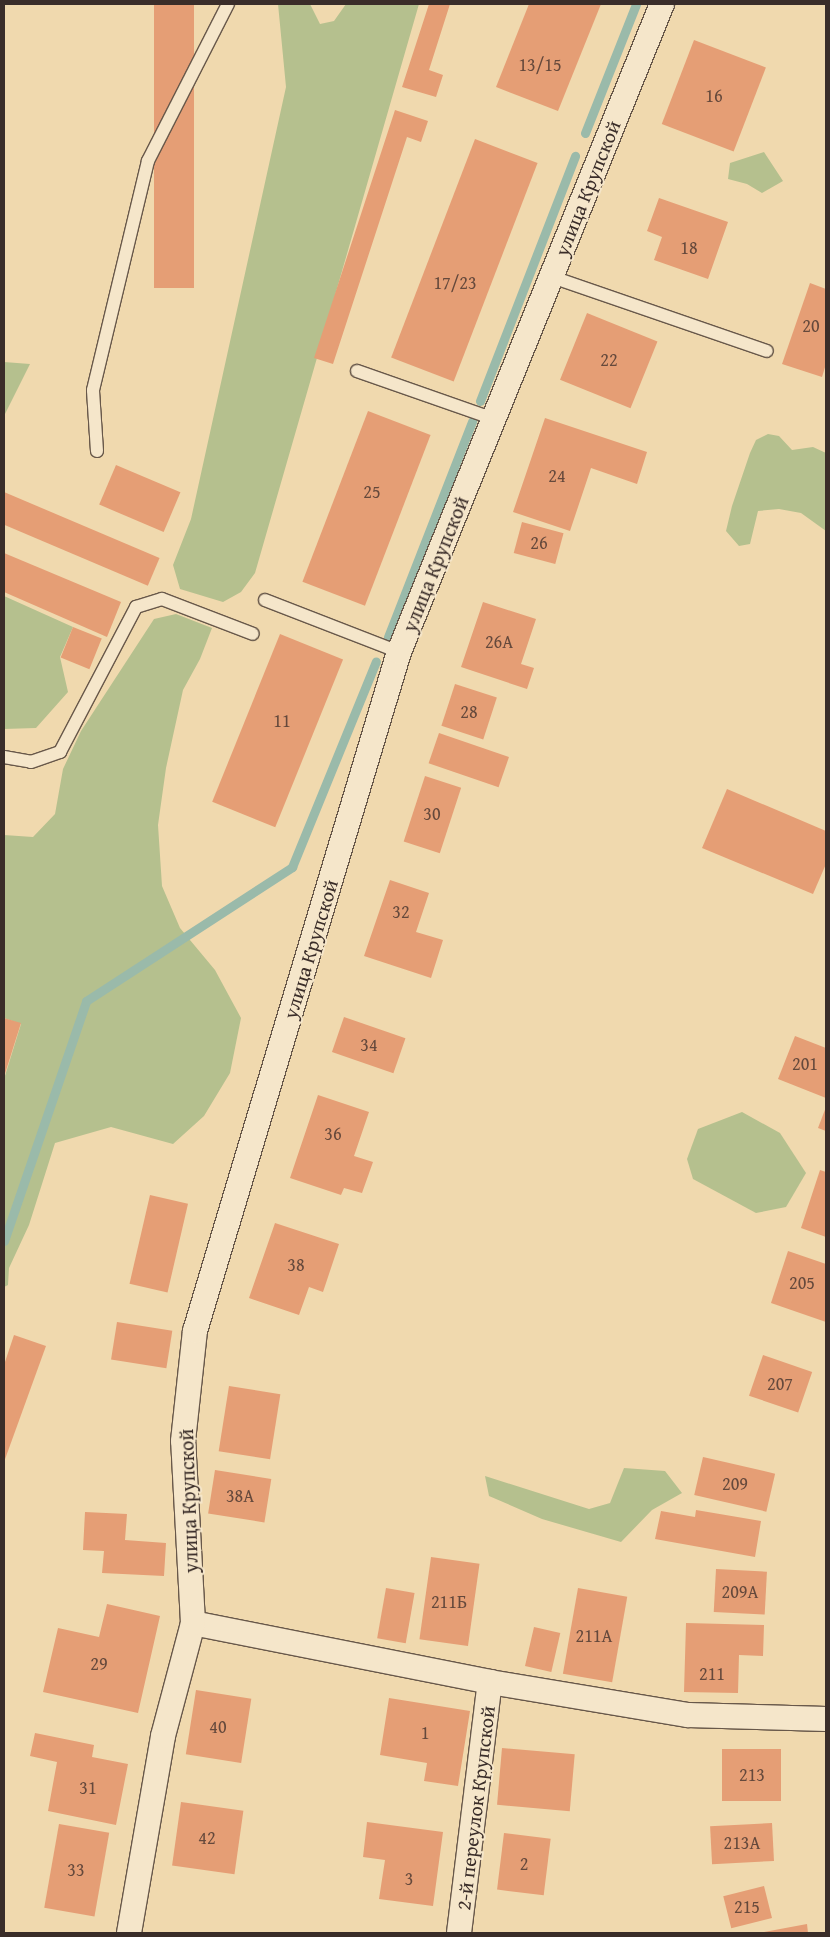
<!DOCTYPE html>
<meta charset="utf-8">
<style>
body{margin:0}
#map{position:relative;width:830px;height:1937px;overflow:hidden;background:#f0d9ae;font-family:"Gentium Book Plus",serif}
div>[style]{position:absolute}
.green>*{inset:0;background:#b5c08e}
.stream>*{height:9px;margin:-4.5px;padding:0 4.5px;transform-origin:4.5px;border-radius:4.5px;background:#9abaaa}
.building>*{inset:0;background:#e59e75;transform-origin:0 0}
.roads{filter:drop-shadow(1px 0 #68584a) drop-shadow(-1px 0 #68584a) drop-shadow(0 1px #68584a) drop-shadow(0 -1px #68584a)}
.lane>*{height:12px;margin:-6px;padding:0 6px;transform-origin:6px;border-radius:6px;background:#f5e6ca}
.street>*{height:24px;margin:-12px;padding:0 12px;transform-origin:12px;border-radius:12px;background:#f5e6ca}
span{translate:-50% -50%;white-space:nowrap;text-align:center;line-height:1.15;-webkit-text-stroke:4px #f5e6ca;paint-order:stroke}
.number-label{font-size:18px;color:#65493c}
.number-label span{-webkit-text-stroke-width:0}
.street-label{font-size:20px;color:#3a2d29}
.frame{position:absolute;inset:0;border:5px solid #3a2d29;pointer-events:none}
</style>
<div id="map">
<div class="green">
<div style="clip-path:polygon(278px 4px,310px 4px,320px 24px,334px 21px,346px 4px,419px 4px,255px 573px,241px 592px,223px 602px,180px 589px,173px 565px,191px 519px,286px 87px)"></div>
<div style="clip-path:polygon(764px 152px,783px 181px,762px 193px,747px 184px,728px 179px,730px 163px)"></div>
<div style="clip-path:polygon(4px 362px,30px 364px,4px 416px)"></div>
<div style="clip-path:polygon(768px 434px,779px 436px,792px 450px,813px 447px,826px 453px,826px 531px,801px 513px,779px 509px,758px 511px,750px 544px,739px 546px,726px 531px,732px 506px,750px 453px,756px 440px)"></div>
<div style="clip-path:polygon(4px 596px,73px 627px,60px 657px,68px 692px,36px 728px,4px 729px)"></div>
<div style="clip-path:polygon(176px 614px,212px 628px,200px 659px,183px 690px,166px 768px,158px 825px,162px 886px,180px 928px,215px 970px,241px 1018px,230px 1073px,204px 1116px,173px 1144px,111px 1127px,55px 1143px,29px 1225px,9px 1268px,8px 1285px,4px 1287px,4px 1079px,21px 1024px,4px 1018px,4px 835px,33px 837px,55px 814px,63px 769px,81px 731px,154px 619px)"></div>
<div style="clip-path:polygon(742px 1112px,780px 1133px,806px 1173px,786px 1207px,756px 1213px,693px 1179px,687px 1159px,698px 1129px)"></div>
<div style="clip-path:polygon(624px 1468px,665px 1471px,682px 1493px,652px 1510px,621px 1542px,542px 1519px,489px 1496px,485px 1476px,589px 1509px,610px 1503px)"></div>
</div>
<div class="stream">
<div style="left:585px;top:133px;width:139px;rotate:-68.4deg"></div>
<div style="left:480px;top:401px;width:263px;rotate:-68.8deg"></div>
<div style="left:388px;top:637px;width:232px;rotate:-68.7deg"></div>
<div style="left:4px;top:1241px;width:254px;rotate:-71.1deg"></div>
<div style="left:86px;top:1001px;width:246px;rotate:-33deg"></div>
<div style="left:292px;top:867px;width:222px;rotate:-67.8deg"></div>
</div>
<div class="building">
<div style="left:154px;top:4px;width:40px;height:284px"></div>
<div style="clip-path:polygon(429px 4px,450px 4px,429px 70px,443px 75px,436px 97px,402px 87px)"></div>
<div style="clip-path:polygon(529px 4px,601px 4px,558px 111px,496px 87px)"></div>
<div style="left:694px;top:40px;width:77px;height:90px;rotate:21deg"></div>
<div style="clip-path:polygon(395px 110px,428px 121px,421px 142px,407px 137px,333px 364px,314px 358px)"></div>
<div style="left:475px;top:139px;width:67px;height:234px;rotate:21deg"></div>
<div style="clip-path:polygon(659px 198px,728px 222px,708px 279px,654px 260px,662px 237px,647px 231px)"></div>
<div style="clip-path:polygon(810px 283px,826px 289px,826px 364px,822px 377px,782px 364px)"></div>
<div style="left:587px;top:313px;width:76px;height:72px;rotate:22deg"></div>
<div style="left:368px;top:411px;width:67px;height:183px;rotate:21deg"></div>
<div style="clip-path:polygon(545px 418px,647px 452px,637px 484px,591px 468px,570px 531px,513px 512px)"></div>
<div style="left:116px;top:465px;width:70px;height:43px;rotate:23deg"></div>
<div style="left:4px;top:492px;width:169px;height:30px;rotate:23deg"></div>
<div style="left:522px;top:522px;width:43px;height:32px;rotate:15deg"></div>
<div style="clip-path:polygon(4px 553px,121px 602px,107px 637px,4px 592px)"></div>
<div style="clip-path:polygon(483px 602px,536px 619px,521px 664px,534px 668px,527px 689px,461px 667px)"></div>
<div style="left:73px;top:627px;width:31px;height:33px;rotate:22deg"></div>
<div style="left:280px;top:634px;width:68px;height:181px;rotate:22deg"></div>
<div style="left:455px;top:684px;width:44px;height:44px;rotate:18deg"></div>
<div style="left:439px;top:733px;width:74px;height:32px;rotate:19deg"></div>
<div style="left:425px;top:776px;width:38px;height:69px;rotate:18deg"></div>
<div style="clip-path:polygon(727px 789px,826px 831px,826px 864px,813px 894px,702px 848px)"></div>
<div style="clip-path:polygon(390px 880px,429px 893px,416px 932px,443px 940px,431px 978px,364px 956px)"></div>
<div style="left:344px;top:1017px;width:65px;height:37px;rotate:19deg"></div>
<div style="clip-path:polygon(4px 1018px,21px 1023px,4px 1077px)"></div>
<div style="clip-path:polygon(795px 1036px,826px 1048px,826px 1098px,778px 1079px)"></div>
<div style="clip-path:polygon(318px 1095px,369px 1112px,354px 1156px,373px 1162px,362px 1193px,344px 1188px,341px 1195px,290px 1178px)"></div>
<div style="clip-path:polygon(826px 1107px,826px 1131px,818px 1128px)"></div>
<div style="clip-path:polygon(820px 1170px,826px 1172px,826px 1237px,801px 1228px)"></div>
<div style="left:150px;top:1195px;width:39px;height:91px;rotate:13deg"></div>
<div style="clip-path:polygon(275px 1223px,339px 1244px,323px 1292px,309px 1287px,299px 1315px,249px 1298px)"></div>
<div style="clip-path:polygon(788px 1251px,826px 1264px,826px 1322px,771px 1303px)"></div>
<div style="left:117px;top:1322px;width:56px;height:38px;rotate:9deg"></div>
<div style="clip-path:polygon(14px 1335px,46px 1346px,4px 1462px,4px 1365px)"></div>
<div style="left:763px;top:1355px;width:52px;height:43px;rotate:19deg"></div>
<div style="left:229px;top:1386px;width:52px;height:66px;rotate:9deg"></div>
<div style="left:703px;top:1457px;width:74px;height:39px;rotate:13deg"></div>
<div style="left:215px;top:1470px;width:57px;height:44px;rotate:9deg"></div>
<div style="clip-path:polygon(696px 1510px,761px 1521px,755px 1557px,655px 1539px,661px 1511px,695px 1517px)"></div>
<div style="clip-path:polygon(85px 1512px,127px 1514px,125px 1540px,166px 1543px,164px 1576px,102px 1573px,104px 1551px,83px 1550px)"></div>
<div style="left:431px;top:1557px;width:49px;height:83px;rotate:8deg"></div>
<div style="left:716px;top:1569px;width:51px;height:43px;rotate:3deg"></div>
<div style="left:386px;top:1588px;width:29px;height:51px;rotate:10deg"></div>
<div style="left:578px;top:1588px;width:50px;height:87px;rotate:10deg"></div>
<div style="clip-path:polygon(107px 1604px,160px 1616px,138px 1713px,43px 1692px,58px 1628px,99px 1637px)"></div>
<div style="clip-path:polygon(686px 1623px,764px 1625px,763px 1656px,739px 1655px,738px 1693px,684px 1692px)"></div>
<div style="left:534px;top:1627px;width:27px;height:40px;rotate:13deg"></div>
<div style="left:196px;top:1690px;width:56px;height:65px;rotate:9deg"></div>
<div style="clip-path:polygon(389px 1698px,470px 1711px,458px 1786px,424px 1781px,427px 1763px,380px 1755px)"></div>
<div style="clip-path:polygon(35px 1733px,94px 1745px,92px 1757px,128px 1764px,116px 1825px,48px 1811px,57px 1762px,30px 1756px)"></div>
<div style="left:502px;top:1748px;width:73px;height:57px;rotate:5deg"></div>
<div style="left:722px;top:1749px;width:59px;height:52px"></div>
<div style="left:181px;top:1802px;width:63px;height:64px;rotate:8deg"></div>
<div style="clip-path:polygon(367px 1822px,443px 1832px,433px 1906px,379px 1899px,385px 1860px,363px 1857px)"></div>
<div style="left:772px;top:1823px;width:38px;height:62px;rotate:87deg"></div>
<div style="left:59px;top:1824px;width:51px;height:85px;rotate:10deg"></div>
<div style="left:504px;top:1833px;width:47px;height:57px;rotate:7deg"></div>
<div style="left:764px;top:1886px;width:33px;height:42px;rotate:76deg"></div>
<div style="clip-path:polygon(807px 1924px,808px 1933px,764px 1933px,764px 1932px)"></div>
</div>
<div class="roads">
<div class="lane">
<div style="left:552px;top:277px;width:227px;rotate:19deg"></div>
<div style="left:357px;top:371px;width:145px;rotate:19.3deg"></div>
<div style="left:97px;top:451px;width:61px;rotate:-93.8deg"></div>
<div style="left:93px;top:390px;width:236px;rotate:-76.5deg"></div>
<div style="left:148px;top:161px;width:176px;rotate:-63deg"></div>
<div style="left:265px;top:600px;width:144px;rotate:21.2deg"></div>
<div style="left:4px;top:757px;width:27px;rotate:10deg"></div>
<div style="left:31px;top:762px;width:31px;rotate:-19deg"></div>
<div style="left:60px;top:752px;width:164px;rotate:-62.3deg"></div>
<div style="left:136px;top:607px;width:27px;rotate:-17deg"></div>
<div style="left:162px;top:599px;width:97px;rotate:21deg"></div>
</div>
<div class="street">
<div style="left:193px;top:1623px;width:303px;rotate:11.2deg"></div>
<div style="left:490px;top:1682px;width:201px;rotate:9.5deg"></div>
<div style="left:688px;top:1715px;width:138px;rotate:1.7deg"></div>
<div style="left:129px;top:1933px;width:200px;rotate:-80.2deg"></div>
<div style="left:163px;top:1736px;width:117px;rotate:-75.1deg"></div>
<div style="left:193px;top:1623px;width:182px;rotate:-93.1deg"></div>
<div style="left:183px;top:1441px;width:111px;rotate:-83.8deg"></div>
<div style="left:195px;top:1331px;width:709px;rotate:-73.28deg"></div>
<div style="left:399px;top:652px;width:699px;rotate:-67.91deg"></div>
<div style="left:459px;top:1933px;width:253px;rotate:-83deg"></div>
</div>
</div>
<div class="number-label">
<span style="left:540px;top:65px">13/15</span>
<span style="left:714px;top:96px">16</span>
<span style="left:689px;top:248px">18</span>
<span style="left:455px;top:283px">17/23</span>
<span style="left:811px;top:326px">20</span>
<span style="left:609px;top:360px">22</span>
<span style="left:557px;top:476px">24</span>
<span style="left:372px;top:492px">25</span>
<span style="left:539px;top:543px">26</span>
<span style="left:499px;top:642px">26А</span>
<span style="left:469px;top:712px">28</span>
<span style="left:282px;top:721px">11</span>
<span style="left:432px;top:814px">30</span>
<span style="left:401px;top:912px">32</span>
<span style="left:369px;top:1045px">34</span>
<span style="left:805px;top:1064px">201</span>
<span style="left:333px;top:1134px">36</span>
<span style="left:296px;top:1265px">38</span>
<span style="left:802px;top:1283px">205</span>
<span style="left:780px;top:1384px">207</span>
<span style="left:735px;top:1484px">209</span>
<span style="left:240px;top:1496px">38А</span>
<span style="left:740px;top:1592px">209А</span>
<span style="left:449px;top:1602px">211Б</span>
<span style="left:594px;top:1636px">211А</span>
<span style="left:99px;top:1664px">29</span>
<span style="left:712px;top:1674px">211</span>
<span style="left:218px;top:1727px">40</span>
<span style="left:425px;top:1733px">1</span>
<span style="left:752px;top:1775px">213</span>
<span style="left:88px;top:1788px">31</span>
<span style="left:207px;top:1838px">42</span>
<span style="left:742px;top:1843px">213А</span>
<span style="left:524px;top:1864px">2</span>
<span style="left:76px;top:1870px">33</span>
<span style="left:409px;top:1879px">3</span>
<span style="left:747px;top:1907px">215</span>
</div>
<div class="street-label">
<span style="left:587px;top:188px;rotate:-68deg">улица Крупской</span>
<span style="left:435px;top:564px;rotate:-68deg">улица Крупской</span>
<span style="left:310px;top:949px;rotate:-73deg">улица Крупской</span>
<span style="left:188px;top:1501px;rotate:-92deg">улица Крупской</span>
<span style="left:475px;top:1808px;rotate:-83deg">2-й переулок Крупской</span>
</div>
<div class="frame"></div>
</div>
